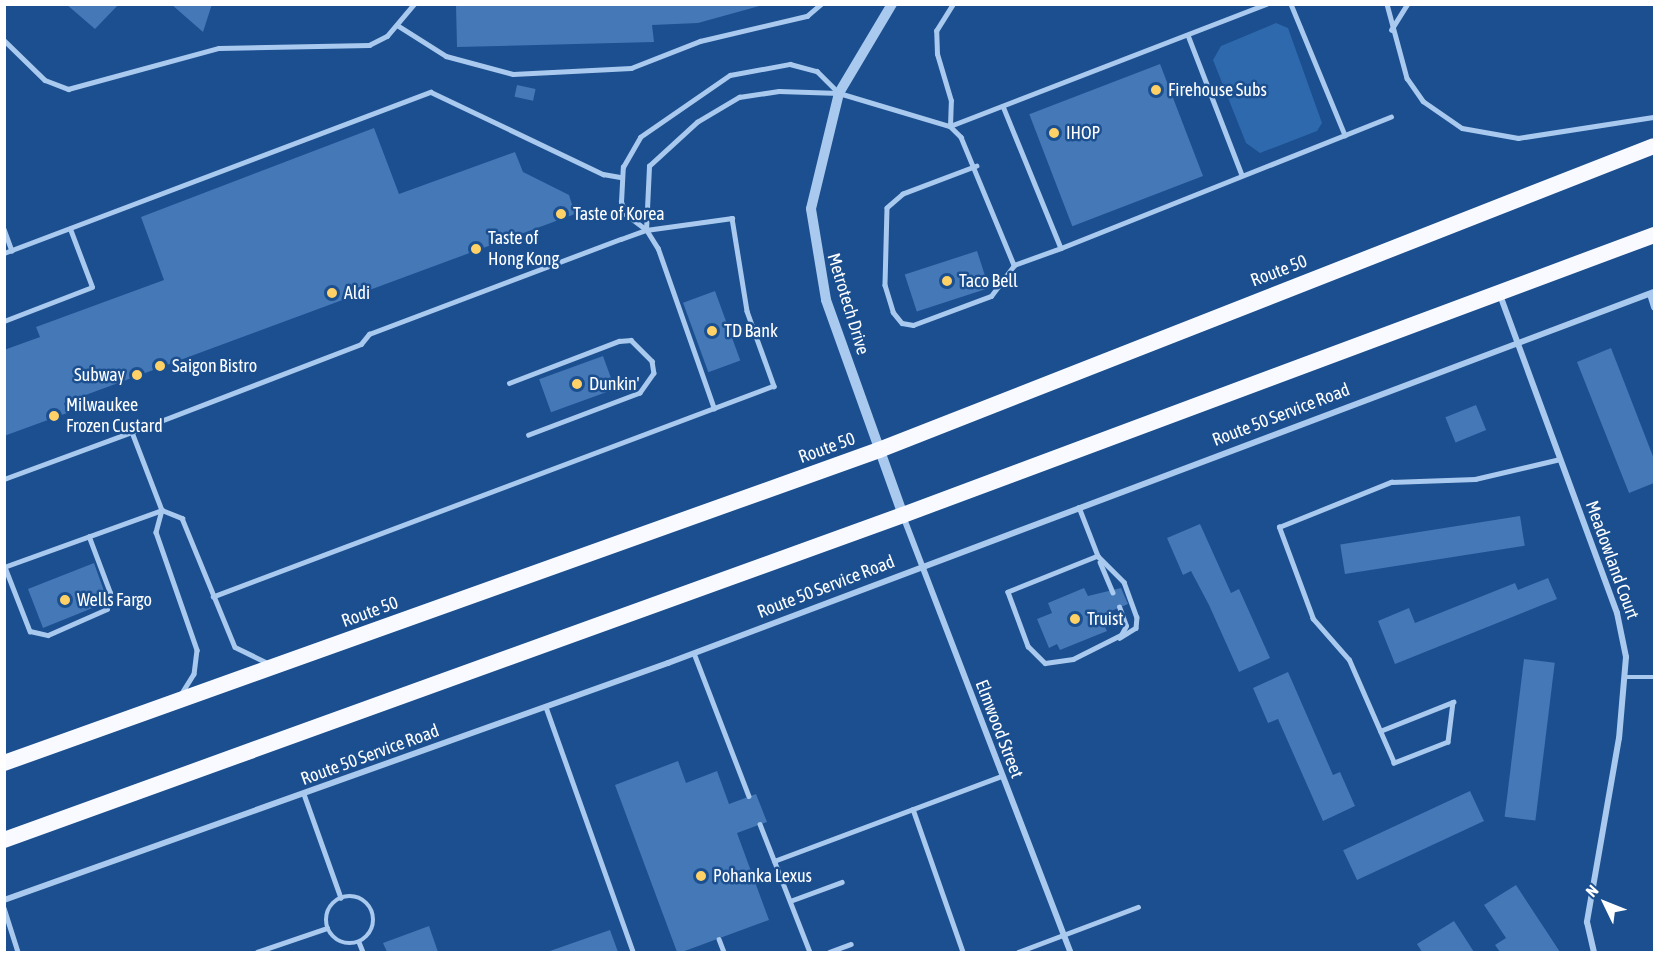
<!DOCTYPE html>
<style>
body{margin:0}
#map{position:relative;width:1659px;height:957px;overflow:hidden;background:#1b4f8f;font-family:"Asap Condensed",sans-serif}
div>[style]{position:absolute}
.green>*{inset:0;background:#2e69ad}
.building>*{inset:0;background:#4478b7;transform-origin:0 0}
.service>*{height:4.5px;margin:-2.25px;padding:0 2.25px;transform-origin:2.25px;border-radius:2.25px;background:#a9c9ee}
.service>.ring{margin:-2.25px;padding:0;box-sizing:content-box;background:none;border:4.5px solid #a9c9ee;border-radius:50%}
.minor>*{height:6px;margin:-3px;padding:0 3px;transform-origin:3px;border-radius:3px;background:#a9c9ee}
.tertiary>*{height:10px;margin:-5px;padding:0 5px;transform-origin:5px;border-radius:5px;background:#a9c9ee}
.trunk>*{height:16px;margin:-8px;padding:0 8px;transform-origin:8px;border-radius:8px;background:#f8faff}
.dots>*{width:16px;height:16px;translate:-50% -50%;box-sizing:border-box;border:3px solid #1b4f8f;border-radius:50%}
span{translate:-50% -50%;white-space:nowrap;text-align:center;line-height:1.15;-webkit-text-stroke:5px #1b4f8f;paint-order:stroke}
.poi-label{font-size:18px;color:#fff}
.left{translate:0 -50%;text-align:left}
.right{translate:-100% -50%;text-align:right}
.street-label{font-size:18px;color:#fff}
.frame{position:absolute;inset:0;border:6px solid #fff;pointer-events:none}
.north{position:absolute;left:1575px;top:873px;width:60px;height:60px;-webkit-text-stroke:4px #1b4f8f;paint-order:stroke;rotate:313deg;font-size:16px;font-weight:700;line-height:24px;text-align:center;color:#fff}
.north::after{content:'';display:block;margin:auto;width:21px;height:27px;background:#fff;clip-path:polygon(50% 0,100% 100%,50% 72%,0 100%)}
</style>
<div id="map">
<div class="green">
<div style="clip-path:polygon(1276px 23px,1288px 28px,1322px 123px,1317px 131px,1260px 153px,1246px 143px,1213px 60px,1221px 46px)"></div>
</div>
<div class="building">
<div style="clip-path:polygon(66px 4px,119px 4px,95px 29px)"></div>
<div style="clip-path:polygon(171px 4px,212px 4px,203px 32px)"></div>
<div style="clip-path:polygon(456px 5px,763px 5px,698px 23px,652px 25px,654px 42px,457px 47px)"></div>
<div style="left:1160px;top:64px;width:120px;height:140px;rotate:69deg"></div>
<div style="left:517px;top:85px;width:19px;height:12px;rotate:12deg"></div>
<div style="clip-path:polygon(374px 128px,399px 194px,515px 152px,523px 172px,569px 195px,575px 214px,64px 403px,67px 413px,4px 436px,4px 350px,40px 337px,36px 327px,164px 280px,141px 217px)"></div>
<div style="left:977px;top:251px;width:39px;height:76px;rotate:72deg"></div>
<div style="left:715px;top:291px;width:74px;height:34px;rotate:70deg"></div>
<div style="clip-path:polygon(1611px 348px,1654px 459px,1654px 483px,1629px 493px,1577px 362px)"></div>
<div style="left:603px;top:356px;width:35px;height:68px;rotate:70deg"></div>
<div style="left:1476px;top:405px;width:27px;height:33px;rotate:68deg"></div>
<div style="left:1520px;top:516px;width:30px;height:182px;rotate:81deg"></div>
<div style="clip-path:polygon(1200px 524px,1231px 593px,1239px 589px,1270px 658px,1239px 672px,1209px 605px,1191px 571px,1183px 575px,1167px 538px)"></div>
<div style="clip-path:polygon(94px 563px,104px 591px,96px 594px,100px 605px,43px 628px,28px 589px)"></div>
<div style="clip-path:polygon(1548px 578px,1557px 599px,1395px 664px,1378px 621px,1409px 608px,1415px 623px,1515px 583px,1518px 590px)"></div>
<div style="clip-path:polygon(1084px 588px,1088px 596px,1121px 588px,1128px 604px,1111px 611px,1114px 618px,1103px 623px,1107px 631px,1060px 650px,1057px 644px,1049px 648px,1037px 619px,1052px 613px,1048px 603px)"></div>
<div style="left:1524px;top:659px;width:31px;height:159px;rotate:7deg"></div>
<div style="clip-path:polygon(1288px 672px,1333px 775px,1340px 772px,1355px 806px,1323px 821px,1278px 719px,1268px 723px,1253px 688px)"></div>
<div style="clip-path:polygon(678px 761px,686px 783px,717px 771px,729px 804px,756px 794px,767px 822px,737px 833px,769px 920px,682px 952px,677px 952px,615px 785px)"></div>
<div style="left:1470px;top:791px;width:33px;height:140px;rotate:65deg"></div>
<div style="clip-path:polygon(1516px 885px,1560px 952px,1500px 952px,1495px 945px,1506px 938px,1484px 905px)"></div>
<div style="clip-path:polygon(1454px 921px,1474px 952px,1422px 952px,1417px 944px)"></div>
<div style="clip-path:polygon(429px 926px,438px 952px,387px 952px,383px 943px)"></div>
<div style="clip-path:polygon(610px 930px,618px 952px,547px 952px)"></div>
</div>
<div class="service">
<div style="left:1291px;top:4px;width:142px;rotate:67.6deg"></div>
<div style="left:1387px;top:4px;width:77px;rotate:74.9deg"></div>
<div style="left:1407px;top:78px;width:28px;rotate:55deg"></div>
<div style="left:1423px;top:101px;width:47px;rotate:34.7deg"></div>
<div style="left:1462px;top:128px;width:57px;rotate:10.1deg"></div>
<div style="left:1518px;top:138px;width:138px;rotate:-8.8deg"></div>
<div style="left:397px;top:25px;width:58px;rotate:32.3deg"></div>
<div style="left:446px;top:56px;width:69px;rotate:15deg"></div>
<div style="left:513px;top:74px;width:118px;rotate:-2.9deg"></div>
<div style="left:631px;top:68px;width:74px;rotate:-21.4deg"></div>
<div style="left:700px;top:41px;width:110px;rotate:-13.2deg"></div>
<div style="left:807px;top:16px;width:18px;rotate:-41deg"></div>
<div style="left:1391px;top:30px;width:31px;rotate:-58deg"></div>
<div style="left:1188px;top:35px;width:150px;rotate:68.9deg"></div>
<div style="left:4px;top:40px;width:57px;rotate:44.3deg"></div>
<div style="left:45px;top:80px;width:25px;rotate:21deg"></div>
<div style="left:68px;top:89px;width:156px;rotate:-15.2deg"></div>
<div style="left:219px;top:48px;width:150px;rotate:-1.1deg"></div>
<div style="left:369px;top:45px;width:20px;rotate:-27deg"></div>
<div style="left:387px;top:36px;width:42px;rotate:-49.8deg"></div>
<div style="left:1003px;top:106px;width:153px;rotate:67.8deg"></div>
<div style="left:1061px;top:248px;width:355px;rotate:-21.7deg"></div>
<div style="left:950px;top:126px;width:339px;rotate:-21.1deg"></div>
<div style="left:950px;top:126px;width:25px;rotate:-88deg"></div>
<div style="left:951px;top:101px;width:49px;rotate:-106.6deg"></div>
<div style="left:937px;top:54px;width:23px;rotate:-92deg"></div>
<div style="left:936px;top:31px;width:32px;rotate:-58deg"></div>
<div style="left:977px;top:166px;width:79px;rotate:159.3deg"></div>
<div style="left:903px;top:194px;width:21px;rotate:139deg"></div>
<div style="left:887px;top:208px;width:77px;rotate:91.5deg"></div>
<div style="left:885px;top:285px;width:28px;rotate:73deg"></div>
<div style="left:893px;top:312px;width:14px;rotate:51deg"></div>
<div style="left:902px;top:323px;width:11px;rotate:10deg"></div>
<div style="left:913px;top:325px;width:83px;rotate:-20.4deg"></div>
<div style="left:991px;top:296px;width:39px;rotate:-53deg"></div>
<div style="left:4px;top:229px;width:23px;rotate:70deg"></div>
<div style="left:646px;top:230px;width:64px;rotate:-87.3deg"></div>
<div style="left:649px;top:166px;width:65px;rotate:-42.5deg"></div>
<div style="left:697px;top:122px;width:49px;rotate:-30.8deg"></div>
<div style="left:739px;top:97px;width:40px;rotate:-8.5deg"></div>
<div style="left:779px;top:91px;width:60px;rotate:1.9deg"></div>
<div style="left:839px;top:93px;width:116px;rotate:16.6deg"></div>
<div style="left:950px;top:126px;width:16px;rotate:45deg"></div>
<div style="left:961px;top:137px;width:139px;rotate:67.5deg"></div>
<div style="left:1014px;top:265px;width:50px;rotate:-19.9deg"></div>
<div style="left:4px;top:253px;width:456px;rotate:-20.7deg"></div>
<div style="left:431px;top:92px;width:191px;rotate:25.5deg"></div>
<div style="left:603px;top:174px;width:17px;rotate:10deg"></div>
<div style="left:4px;top:321px;width:94px;rotate:-21.1deg"></div>
<div style="left:92px;top:287px;width:62px;rotate:-110.8deg"></div>
<div style="left:509px;top:383px;width:118px;rotate:-20.9deg"></div>
<div style="left:619px;top:341px;width:12px;rotate:-5deg"></div>
<div style="left:631px;top:340px;width:30px;rotate:45deg"></div>
<div style="left:652px;top:361px;width:12px;rotate:81deg"></div>
<div style="left:654px;top:373px;width:24px;rotate:125deg"></div>
<div style="left:640px;top:393px;width:119px;rotate:159.3deg"></div>
<div style="left:714px;top:409px;width:170px;rotate:-109.3deg"></div>
<div style="left:658px;top:249px;width:22px;rotate:-122deg"></div>
<div style="left:646px;top:230px;width:25px;rotate:-143deg"></div>
<div style="left:626px;top:215px;width:14px;rotate:-111deg"></div>
<div style="left:621px;top:202px;width:35px;rotate:-87deg"></div>
<div style="left:623px;top:167px;width:34px;rotate:-60deg"></div>
<div style="left:640px;top:137px;width:109px;rotate:-34.6deg"></div>
<div style="left:730px;top:75px;width:61px;rotate:-10.4deg"></div>
<div style="left:790px;top:64px;width:28px;rotate:15deg"></div>
<div style="left:817px;top:71px;width:31px;rotate:45deg"></div>
<div style="left:132px;top:432px;width:245px;rotate:-21deg"></div>
<div style="left:361px;top:344px;width:13px;rotate:-51deg"></div>
<div style="left:369px;top:334px;width:269px;rotate:-20.7deg"></div>
<div style="left:621px;top:239px;width:27px;rotate:-20deg"></div>
<div style="left:646px;top:230px;width:87px;rotate:-7.9deg"></div>
<div style="left:732px;top:218px;width:94px;rotate:80.8deg"></div>
<div style="left:747px;top:311px;width:80px;rotate:70.2deg"></div>
<div style="left:774px;top:386px;width:599px;rotate:159.39deg"></div>
<div style="left:4px;top:479px;width:136px;rotate:-20.2deg"></div>
<div style="left:132px;top:432px;width:84px;rotate:69deg"></div>
<div style="left:162px;top:510px;width:23px;rotate:105deg"></div>
<div style="left:156px;top:532px;width:125px;rotate:70.8deg"></div>
<div style="left:197px;top:650px;width:24px;rotate:97deg"></div>
<div style="left:194px;top:674px;width:25px;rotate:122deg"></div>
<div style="left:1079px;top:507px;width:53px;rotate:68.8deg"></div>
<div style="left:1098px;top:556px;width:97px;rotate:158.2deg"></div>
<div style="left:1008px;top:592px;width:58px;rotate:69.7deg"></div>
<div style="left:1028px;top:646px;width:24px;rotate:45deg"></div>
<div style="left:1045px;top:663px;width:28px;rotate:-8deg"></div>
<div style="left:1073px;top:659px;width:54px;rotate:-26.6deg"></div>
<div style="left:1121px;top:635px;width:10px;rotate:-61deg"></div>
<div style="left:1126px;top:626px;width:20px;rotate:-110deg"></div>
<div style="left:1098px;top:556px;width:37px;rotate:45deg"></div>
<div style="left:1124px;top:582px;width:37px;rotate:70deg"></div>
<div style="left:1137px;top:617px;width:11px;rotate:95deg"></div>
<div style="left:1136px;top:628px;width:19px;rotate:148deg"></div>
<div style="left:1100px;top:562px;width:33px;rotate:67deg"></div>
<div style="left:4px;top:567px;width:168px;rotate:-19.8deg"></div>
<div style="left:162px;top:510px;width:22px;rotate:22deg"></div>
<div style="left:182px;top:518px;width:139px;rotate:67.7deg"></div>
<div style="left:235px;top:647px;width:37px;rotate:26deg"></div>
<div style="left:5px;top:567px;width:69px;rotate:68.7deg"></div>
<div style="left:30px;top:631px;width:18px;rotate:13deg"></div>
<div style="left:48px;top:635px;width:64px;rotate:-23.8deg"></div>
<div style="left:107px;top:609px;width:16px;rotate:-79deg"></div>
<div style="left:110px;top:593px;width:60px;rotate:-110.6deg"></div>
<div style="left:694px;top:653px;width:153px;rotate:69deg"></div>
<div style="left:1627px;top:677px;width:27px"></div>
<div style="left:546px;top:707px;width:260px;rotate:70.4deg"></div>
<div style="left:1380px;top:731px;width:79px;rotate:-21.7deg"></div>
<div style="left:1453px;top:702px;width:40px;rotate:97.1deg"></div>
<div style="left:1448px;top:742px;width:58px;rotate:158.7deg"></div>
<div style="left:1394px;top:763px;width:112px;rotate:-113.6deg"></div>
<div style="left:1349px;top:660px;width:55px;rotate:-131.3deg"></div>
<div style="left:1313px;top:619px;width:98px;rotate:-110.3deg"></div>
<div style="left:1279px;top:527px;width:121px;rotate:-21.9deg"></div>
<div style="left:1391px;top:482px;width:84px;rotate:-2deg"></div>
<div style="left:1475px;top:479px;width:87px;rotate:-13.2deg"></div>
<div style="left:304px;top:794px;width:110px;rotate:70.4deg"></div>
<div style="left:913px;top:809px;width:151px;rotate:70.7deg"></div>
<div style="left:760px;top:824px;width:137px;rotate:68.7deg"></div>
<div style="left:774px;top:861px;width:242px;rotate:-20.5deg"></div>
<div class="ring" style="left:326px;top:896px;width:43.5px;height:43.5px"></div>
<div style="left:790px;top:901px;width:55px;rotate:-20.1deg"></div>
<div style="left:4px;top:908px;width:46px;rotate:72.3deg"></div>
<div style="left:719px;top:939px;width:14px;rotate:69deg"></div>
<div style="left:359px;top:942px;width:11px;rotate:68deg"></div>
<div style="left:257px;top:952px;width:74px;rotate:-18.9deg"></div>
<div style="left:829px;top:952px;width:23px;rotate:-20deg"></div>
<div style="left:1018px;top:952px;width:128px;rotate:-20.6deg"></div>
</div>
<div class="minor">
<div style="left:1650px;top:294px;width:14px;rotate:73deg"></div>
<div style="left:1500px;top:295px;width:339px;rotate:69.8deg"></div>
<div style="left:1617px;top:613px;width:45px;rotate:78.4deg"></div>
<div style="left:1626px;top:657px;width:81px;rotate:94.9deg"></div>
<div style="left:1619px;top:738px;width:187px;rotate:99.9deg"></div>
<div style="left:1587px;top:922px;width:31px;rotate:77deg"></div>
<div style="left:903px;top:516px;width:467px;rotate:69deg"></div>
<div style="left:4px;top:900px;width:705px;rotate:-19.64deg"></div>
<div style="left:668px;top:663px;width:1053px;rotate:-20.62deg"></div>
</div>
<div class="tertiary">
<div style="left:892px;top:4px;width:104px;rotate:120.8deg"></div>
<div style="left:839px;top:93px;width:119px;rotate:103.6deg"></div>
<div style="left:811px;top:209px;width:92px;rotate:80.6deg"></div>
<div style="left:826px;top:300px;width:228px;rotate:70.3deg"></div>
</div>
<div class="trunk">
<div style="left:4px;top:763px;width:929px;rotate:-19.68deg"></div>
<div style="left:879px;top:450px;width:832px;rotate:-21.42deg"></div>
<div style="left:4px;top:840px;width:956px;rotate:-19.88deg"></div>
<div style="left:903px;top:515px;width:801px;rotate:-20.45deg"></div>
</div>
<div class="dots">
<div style="left:1156px;top:90px;background:#ffd166"></div>
<div style="left:1054px;top:133px;background:#ffd166"></div>
<div style="left:561px;top:214px;background:#ffd166"></div>
<div style="left:476px;top:249px;background:#ffd166"></div>
<div style="left:947px;top:281px;background:#ffd166"></div>
<div style="left:332px;top:293px;background:#ffd166"></div>
<div style="left:712px;top:331px;background:#ffd166"></div>
<div style="left:160px;top:366px;background:#ffd166"></div>
<div style="left:137px;top:375px;background:#ffd166"></div>
<div style="left:577px;top:384px;background:#ffd166"></div>
<div style="left:54px;top:416px;background:#ffd166"></div>
<div style="left:65px;top:600px;background:#ffd166"></div>
<div style="left:1075px;top:619px;background:#ffd166"></div>
<div style="left:701px;top:876px;background:#ffd166"></div>
</div>
<div class="poi-label">
<span class="left" style="left:1168px;top:90px">Firehouse Subs</span>
<span class="left" style="left:1066px;top:133px">IHOP</span>
<span class="left" style="left:573px;top:214px">Taste of Korea</span>
<span class="left" style="left:488px;top:249px">Taste of<br>Hong Kong</span>
<span class="left" style="left:959px;top:281px">Taco Bell</span>
<span class="left" style="left:344px;top:293px">Aldi</span>
<span class="left" style="left:724px;top:331px">TD Bank</span>
<span class="left" style="left:172px;top:366px">Saigon Bistro</span>
<span class="right" style="left:125px;top:375px">Subway</span>
<span class="left" style="left:589px;top:384px">Dunkin'</span>
<span class="left" style="left:66px;top:416px">Milwaukee<br>Frozen Custard</span>
<span class="left" style="left:77px;top:600px">Wells Fargo</span>
<span class="left" style="left:1087px;top:619px">Truist</span>
<span class="left" style="left:713px;top:876px">Pohanka Lexus</span>
</div>
<div class="street-label">
<span style="left:1279px;top:271px;rotate:-21deg">Route 50</span>
<span style="left:848px;top:304px;rotate:73deg">Metrotech Drive</span>
<span style="left:1281px;top:415px;rotate:-21deg">Route 50 Service Road</span>
<span style="left:827px;top:448px;rotate:-20deg">Route 50</span>
<span style="left:1612px;top:560px;rotate:70deg">Meadowland Court</span>
<span style="left:826px;top:587px;rotate:-21deg">Route 50 Service Road</span>
<span style="left:370px;top:612px;rotate:-20deg">Route 50</span>
<span style="left:999px;top:729px;rotate:69deg">Elmwood Street</span>
<span style="left:370px;top:755px;rotate:-20deg">Route 50 Service Road</span>
</div>
<div class="frame"></div>
<div class="north">N</div>
</div>
